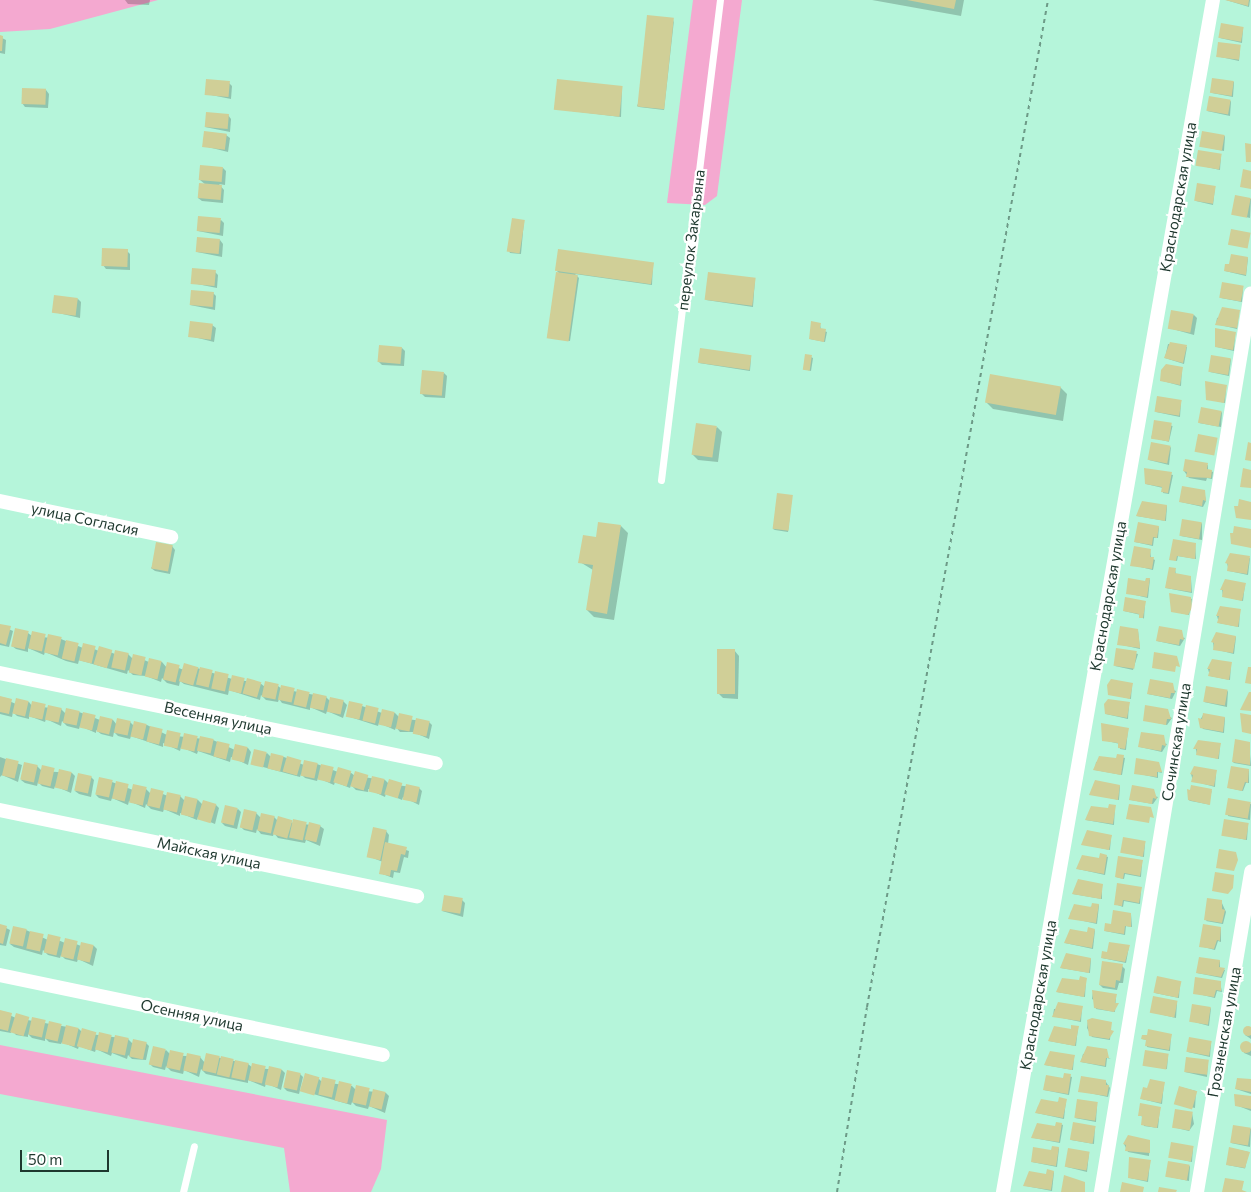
<!DOCTYPE html>
<meta charset="utf-8">
<style>
body{margin:0}
#map{position:relative;width:1251px;height:1192px;overflow:hidden;background:#b5f5da;font-family:Commissioner,sans-serif}
div>[style]{position:absolute}
.green>*{inset:0;background:#f4a9d0}
.shadow>*{inset:0;background:#0003;transform-origin:0 0}
.building>*{inset:0;background:#d0cf97;transform-origin:0 0}
.round{border-radius:50%}
.path>*{height:2px;margin-top:-1px;transform-origin:0;background:repeating-linear-gradient(90deg,#6d9a87 0 4px,transparent 0 8px)}
.service>*{height:7px;margin:-3.5px;padding:0 3.5px;transform-origin:3.5px;border-radius:3.5px;background:#fff}
.minor>*{height:14px;margin:-7px;padding:0 7px;transform-origin:7px;border-radius:7px;background:#fff}
span{translate:-50% -50%;white-space:nowrap;text-align:center;line-height:1.15;-webkit-text-stroke:4.5px #fff;paint-order:stroke}
.street-label{font-size:15px;color:#1e382e}
.scale{position:absolute;left:20px;top:1150px;width:89px;height:22px;box-sizing:border-box;border:2px solid #1e382e;border-top:0;padding-left:6px;font-size:15px;line-height:18px;white-space:nowrap;color:#1e382e;-webkit-text-stroke:4px #fff;paint-order:stroke}
</style>
<div id="map">
<div class="green">
<div style="clip-path:polygon(0 0,158px 0,50px 29px,0 32px)"></div>
<div style="clip-path:polygon(693px 0,742px 0,717px 196px,705px 205px,667px 203px)"></div>
<div style="clip-path:polygon(0 1045px,387px 1120px,381px 1169px,371px 1192px,290px 1192px,284px 1148px,0 1094px)"></div>
</div>
<div class="shadow">
<div style="clip-path:polygon(125px 0,150px 0,149px 5px,128px 4px)"></div>
<div style="clip-path:polygon(872px 0,964px 0,961px 16px)"></div>
<div style="clip-path:polygon(1226px 0,1250px 0,1249px 7px)"></div>
<div style="clip-path:polygon(674px 20px,664px 110px,639px 107px,637px 106px)"></div>
<div style="clip-path:polygon(1243px 28px,1242px 43px,1220px 38px)"></div>
<div style="clip-path:polygon(0 37px,6px 40px,5px 54px,0 53px)"></div>
<div style="clip-path:polygon(1240px 47px,1239px 61px,1216px 56px)"></div>
<div style="clip-path:polygon(1213px 79px,1234px 82px,1233px 97px,1212px 93px)"></div>
<div style="clip-path:polygon(229px 83px,232px 86px,231px 99px,206px 94px)"></div>
<div style="clip-path:polygon(622px 87px,621px 117px,555px 109px)"></div>
<div style="clip-path:polygon(46px 90px,49px 94px,48px 108px,25px 107px,22px 103px)"></div>
<div style="clip-path:polygon(1231px 101px,1230px 116px,1207px 111px)"></div>
<div style="clip-path:polygon(228px 115px,231px 119px,230px 132px,205px 127px)"></div>
<div style="clip-path:polygon(226px 135px,230px 138px,228px 152px,204px 146px)"></div>
<div style="clip-path:polygon(1225px 136px,1224px 151px,1201px 146px)"></div>
<div style="clip-path:polygon(1221px 155px,1220px 170px,1198px 165px)"></div>
<div style="clip-path:polygon(223px 168px,226px 171px,225px 185px,219px 184px,224px 190px,223px 203px,202px 201px,198px 198px,206px 185px,200px 180px)"></div>
<div style="clip-path:polygon(1215px 187px,1213px 205px,1196px 201px)"></div>
<div style="clip-path:polygon(1237px 197px,1251px 199px,1250px 218px,1234px 214px)"></div>
<div style="clip-path:polygon(221px 220px,224px 223px,223px 236px,198px 231px)"></div>
<div style="clip-path:polygon(524px 221px,521px 254px,510px 253px,509px 251px)"></div>
<div style="clip-path:polygon(220px 240px,223px 244px,222px 257px,197px 252px)"></div>
<div style="clip-path:polygon(127px 251px,130px 254px,130px 270px,106px 269px,103px 265px)"></div>
<div style="clip-path:polygon(1248px 258px,1246px 276px,1225px 271px,1230px 266px)"></div>
<div style="clip-path:polygon(653px 264px,652px 285px,575px 274px,579px 278px,570px 341px,548px 337px,560px 274px,557px 271px)"></div>
<div style="clip-path:polygon(215px 272px,218px 275px,217px 288px,192px 283px)"></div>
<div style="clip-path:polygon(755px 279px,753px 307px,706px 300px)"></div>
<div style="clip-path:polygon(1243px 287px,1242px 302px,1221px 298px)"></div>
<div style="clip-path:polygon(213px 293px,216px 296px,215px 310px,190px 305px)"></div>
<div style="clip-path:polygon(78px 299px,81px 302px,80px 318px,54px 312px)"></div>
<div style="clip-path:polygon(1239px 311px,1237px 329px,1216px 324px,1217px 318px)"></div>
<div style="clip-path:polygon(1194px 315px,1197px 318px,1194px 335px,1169px 328px)"></div>
<div style="clip-path:polygon(820px 324px,821px 330px,827px 332px,825px 342px,810px 339px)"></div>
<div style="clip-path:polygon(212px 325px,216px 328px,214px 342px,190px 336px)"></div>
<div style="clip-path:polygon(1235px 333px,1234px 351px,1217px 347px)"></div>
<div style="clip-path:polygon(1168px 344px,1187px 347px,1184px 364px,1165px 358px)"></div>
<div style="clip-path:polygon(402px 348px,405px 351px,404px 366px,382px 365px,379px 362px)"></div>
<div style="clip-path:polygon(806px 355px,813px 358px,811px 371px,804px 369px)"></div>
<div style="clip-path:polygon(751px 357px,750px 371px,699px 363px)"></div>
<div style="clip-path:polygon(1231px 359px,1229px 376px,1210px 372px)"></div>
<div style="clip-path:polygon(1182px 368px,1181px 386px,1163px 381px)"></div>
<div style="clip-path:polygon(444px 373px,447px 376px,445px 398px,425px 397px,422px 394px)"></div>
<div style="clip-path:polygon(1226px 386px,1225px 403px,1208px 399px)"></div>
<div style="clip-path:polygon(1060px 387px,1067px 394px,1063px 421px,993px 409px,986px 402px)"></div>
<div style="clip-path:polygon(1181px 401px,1180px 417px,1156px 412px)"></div>
<div style="clip-path:polygon(1222px 412px,1221px 427px,1199px 423px)"></div>
<div style="left:1155px;top:422px;width:18px;height:16px;rotate:13deg"></div>
<div style="clip-path:polygon(717px 427px,722px 432px,718px 462px,698px 460px,693px 455px)"></div>
<div style="clip-path:polygon(1171px 447px,1169px 465px,1149px 460px)"></div>
<div style="clip-path:polygon(1208px 465px,1208px 470px,1213px 472px,1212px 479px,1207px 478px,1206px 481px,1189px 478px,1184px 471px)"></div>
<div style="clip-path:polygon(1145px 469px,1173px 475px,1169px 494px,1163px 493px,1163px 488px,1146px 484px)"></div>
<div style="clip-path:polygon(1204px 491px,1206px 501px,1203px 507px,1181px 502px)"></div>
<div style="clip-path:polygon(792px 496px,788px 532px,775px 530px,773px 529px)"></div>
<div style="clip-path:polygon(1167px 506px,1166px 521px,1137px 516px)"></div>
<div style="clip-path:polygon(1202px 523px,1202px 540px,1181px 536px)"></div>
<div style="clip-path:polygon(621px 526px,628px 533px,614px 620px,594px 617px,587px 610px,593px 570px,580px 562px,597px 538px)"></div>
<div style="clip-path:polygon(1159px 527px,1158px 538px,1154px 538px,1153px 546px,1135px 542px)"></div>
<div style="clip-path:polygon(1195px 544px,1196px 559px,1178px 556px,1177px 561px,1171px 559px)"></div>
<div style="clip-path:polygon(172px 546px,175px 550px,170px 574px,155px 571px,151px 568px)"></div>
<div style="clip-path:polygon(1150px 550px,1151px 558px,1155px 560px,1153px 570px,1132px 565px)"></div>
<div style="clip-path:polygon(1250px 558px,1248px 575px,1229px 571px,1227px 563px)"></div>
<div style="clip-path:polygon(1175px 569px,1176px 575px,1191px 579px,1192px 593px,1166px 588px)"></div>
<div style="clip-path:polygon(1150px 579px,1148px 598px,1127px 593px,1146px 582px)"></div>
<div style="clip-path:polygon(1245px 584px,1243px 601px,1223px 596px,1222px 589px)"></div>
<div style="clip-path:polygon(1170px 594px,1192px 599px,1189px 615px,1172px 611px)"></div>
<div style="clip-path:polygon(1145px 602px,1144px 619px,1141px 615px,1124px 611px)"></div>
<div style="clip-path:polygon(1240px 610px,1239px 627px,1219px 623px,1217px 616px)"></div>
<div style="clip-path:polygon(0 625px,13px 631px,9px 647px,0 645px)"></div>
<div style="clip-path:polygon(1138px 631px,1140px 649px,1118px 644px)"></div>
<div style="clip-path:polygon(28px 633px,32px 636px,61px 639px,83px 648px,84px 645px,99px 651px,100px 648px,115px 654px,128px 654px,133px 659px,134px 656px,149px 662px,162px 662px,167px 668px,168px 664px,184px 670px,197px 668px,232px 679px,260px 683px,265px 687px,278px 686px,282px 689px,326px 697px,331px 702px,343px 701px,347px 705px,343px 718px,327px 711px,326px 714px,310px 707px,310px 710px,282px 703px,279px 699px,278px 702px,266px 700px,261px 695px,260px 700px,229px 690px,228px 695px,184px 684px,180px 681px,179px 686px,167px 683px,162px 678px,161px 682px,146px 676px,133px 675px,128px 670px,127px 674px,79px 660px,78px 664px,66px 661px,45px 652px,44px 655px,28px 648px,28px 652px,16px 649px,12px 646px)"></div>
<div style="clip-path:polygon(1181px 637px,1185px 638px,1180px 646px,1157px 641px)"></div>
<div style="clip-path:polygon(1236px 637px,1234px 654px,1214px 649px,1213px 642px)"></div>
<div style="clip-path:polygon(1117px 649px,1138px 654px,1133px 670px,1115px 666px)"></div>
<div style="clip-path:polygon(734px 650px,739px 656px,738px 699px,723px 698px,718px 693px)"></div>
<div style="clip-path:polygon(1231px 663px,1230px 680px,1210px 676px,1208px 669px)"></div>
<div style="clip-path:polygon(1132px 684px,1131px 699px,1110px 694px)"></div>
<div style="clip-path:polygon(1172px 684px,1173px 690px,1176px 691px,1172px 699px,1148px 694px)"></div>
<div style="clip-path:polygon(1228px 691px,1227px 707px,1204px 702px)"></div>
<div style="clip-path:polygon(0 697px,16px 704px,29px 702px,32px 706px,61px 709px,66px 714px,79px 712px,100px 720px,113px 720px,117px 725px,130px 722px,134px 726px,147px 725px,167px 735px,213px 740px,235px 750px,248px 748px,251px 752px,248px 765px,231px 757px,230px 762px,198px 751px,197px 754px,181px 747px,180px 751px,163px 743px,163px 747px,131px 736px,130px 739px,118px 736px,114px 732px,113px 737px,101px 734px,96px 730px,96px 733px,80px 726px,79px 729px,67px 726px,62px 721px,61px 726px,46px 719px,45px 722px,29px 716px,29px 719px,17px 716px,13px 712px,12px 717px,0 714px)"></div>
<div style="clip-path:polygon(1129px 704px,1128px 719px,1106px 714px)"></div>
<div style="clip-path:polygon(362px 706px,382px 713px,395px 713px,400px 718px,429px 722px,432px 725px,429px 739px,413px 732px,400px 732px,396px 727px,395px 730px,379px 723px,378px 726px,347px 716px)"></div>
<div style="clip-path:polygon(1168px 710px,1168px 716px,1172px 718px,1167px 725px,1144px 720px)"></div>
<div style="clip-path:polygon(1203px 715px,1225px 718px,1224px 733px,1203px 729px,1199px 722px)"></div>
<div style="clip-path:polygon(1128px 730px,1126px 750px,1120px 749px,1120px 744px,1103px 740px)"></div>
<div style="clip-path:polygon(1163px 743px,1167px 744px,1162px 752px,1140px 747px)"></div>
<div style="clip-path:polygon(1249px 743px,1251px 766px,1234px 763px,1233px 762px)"></div>
<div style="clip-path:polygon(1220px 745px,1219px 759px,1197px 754px,1195px 746px)"></div>
<div style="clip-path:polygon(267px 753px,271px 757px,284px 757px,304px 765px,317px 764px,338px 772px,350px 772px,355px 776px,385px 780px,389px 784px,419px 788px,422px 791px,419px 805px,403px 797px,402px 800px,386px 793px,385px 797px,368px 789px,368px 792px,356px 790px,351px 785px,350px 788px,335px 782px,334px 785px,318px 778px,317px 781px,305px 778px,301px 774px,300px 777px,252px 764px)"></div>
<div style="clip-path:polygon(1118px 756px,1125px 758px,1122px 775px,1095px 770px,1096px 762px,1117px 760px)"></div>
<div style="clip-path:polygon(0 757px,22px 765px,18px 782px,2px 775px,0 777px)"></div>
<div style="clip-path:polygon(1158px 763px,1162px 773px,1158px 772px,1158px 778px,1135px 773px)"></div>
<div style="clip-path:polygon(37px 766px,42px 771px,72px 773px,75px 776px,71px 793px,55px 786px,54px 789px,42px 786px,38px 782px,37px 786px,25px 783px,21px 780px)"></div>
<div style="clip-path:polygon(1249px 770px,1249px 783px,1246px 783px,1243px 791px,1229px 788px)"></div>
<div style="clip-path:polygon(1216px 772px,1215px 787px,1193px 781px,1191px 774px)"></div>
<div style="clip-path:polygon(91px 777px,94px 780px,91px 797px,79px 794px,75px 791px)"></div>
<div style="clip-path:polygon(112px 782px,133px 790px,146px 789px,151px 794px,152px 790px,168px 796px,180px 796px,185px 801px,198px 800px,203px 805px,216px 805px,219px 808px,215px 824px,198px 817px,197px 820px,180px 813px,180px 816px,164px 809px,163px 812px,151px 809px,146px 804px,145px 808px,129px 801px,128px 805px,112px 798px,111px 801px,99px 798px,96px 795px)"></div>
<div style="clip-path:polygon(1120px 786px,1119px 800px,1091px 794px)"></div>
<div style="left:1192px;top:787px;width:20px;height:14px;rotate:11deg"></div>
<div style="clip-path:polygon(1154px 790px,1154px 796px,1158px 797px,1153px 804px,1131px 800px)"></div>
<div style="clip-path:polygon(1229px 800px,1251px 804px,1250px 820px,1228px 816px)"></div>
<div style="clip-path:polygon(1115px 806px,1114px 825px,1086px 820px,1109px 810px)"></div>
<div style="clip-path:polygon(238px 809px,241px 812px,237px 829px,225px 826px,222px 823px)"></div>
<div style="clip-path:polygon(256px 813px,261px 818px,274px 817px,278px 821px,320px 826px,324px 829px,320px 846px,306px 840px,305px 843px,278px 838px,274px 833px,273px 836px,261px 834px,257px 829px,256px 833px,244px 830px,241px 827px)"></div>
<div style="clip-path:polygon(1248px 824px,1247px 840px,1223px 835px)"></div>
<div style="clip-path:polygon(386px 831px,389px 835px,388px 844px,409px 851px,408px 858px,404px 857px,400px 873px,394px 872px,393px 878px,380px 873px,383px 862px,368px 856px)"></div>
<div style="clip-path:polygon(1111px 836px,1110px 850px,1082px 844px)"></div>
<div style="clip-path:polygon(1145px 842px,1144px 857px,1122px 852px)"></div>
<div style="clip-path:polygon(1101px 855px,1108px 857px,1105px 875px,1078px 869px,1100px 859px)"></div>
<div style="clip-path:polygon(1142px 862px,1141px 877px,1125px 874px,1124px 879px,1116px 877px)"></div>
<div style="clip-path:polygon(1102px 885px,1102px 899px,1073px 894px)"></div>
<div style="clip-path:polygon(1141px 889px,1140px 904px,1124px 901px,1123px 907px,1115px 904px)"></div>
<div style="clip-path:polygon(462px 900px,465px 903px,463px 917px,442px 911px)"></div>
<div style="clip-path:polygon(1221px 901px,1226px 912px,1223px 924px,1206px 921px)"></div>
<div style="clip-path:polygon(1099px 905px,1097px 924px,1070px 918px,1071px 911px)"></div>
<div style="clip-path:polygon(1131px 914px,1132px 927px,1126px 926px,1125px 935px,1105px 931px)"></div>
<div style="clip-path:polygon(0 925px,10px 930px,6px 946px,0 945px)"></div>
<div style="clip-path:polygon(1221px 928px,1221px 942px,1218px 941px,1215px 950px,1200px 946px)"></div>
<div style="clip-path:polygon(26px 930px,48px 940px,49px 936px,65px 943px,66px 940px,81px 946px,82px 943px,94px 946px,97px 949px,93px 966px,78px 959px,77px 962px,65px 959px,61px 955px,60px 958px,48px 955px,43px 950px,42px 955px,14px 947px,10px 944px)"></div>
<div style="clip-path:polygon(1095px 930px,1093px 949px,1065px 943px)"></div>
<div style="clip-path:polygon(1129px 946px,1126px 963px,1102px 958px,1108px 954px)"></div>
<div style="clip-path:polygon(1091px 959px,1090px 973px,1061px 968px)"></div>
<div style="clip-path:polygon(1220px 961px,1220px 969px,1225px 970px,1222px 978px,1197px 973px)"></div>
<div style="clip-path:polygon(1122px 966px,1125px 969px,1123px 983px,1119px 983px,1117px 990px,1103px 988px,1100px 985px)"></div>
<div style="clip-path:polygon(1086px 979px,1085px 997px,1057px 992px,1080px 982px)"></div>
<div style="clip-path:polygon(1180px 982px,1179px 998px,1155px 993px)"></div>
<div style="clip-path:polygon(1220px 982px,1222px 992px,1217px 991px,1215px 998px,1194px 993px)"></div>
<div style="clip-path:polygon(1093px 992px,1116px 995px,1115px 1012px,1096px 1009px,1096px 1001px,1092px 999px)"></div>
<div style="clip-path:polygon(1177px 1002px,1176px 1018px,1151px 1012px)"></div>
<div style="clip-path:polygon(1082px 1007px,1081px 1022px,1053px 1016px,1054px 1009px)"></div>
<div style="clip-path:polygon(1211px 1008px,1209px 1026px,1191px 1021px)"></div>
<div style="clip-path:polygon(0 1011px,16px 1018px,79px 1029px,83px 1033px,128px 1039px,133px 1044px,146px 1043px,149px 1046px,146px 1060px,132px 1059px,128px 1055px,127px 1059px,112px 1053px,111px 1056px,96px 1049px,95px 1052px,79px 1046px,78px 1049px,62px 1042px,61px 1044px,49px 1042px,45px 1038px,45px 1041px,32px 1038px,28px 1034px,28px 1037px,16px 1035px,12px 1030px,11px 1033px,0 1031px)"></div>
<div style="clip-path:polygon(1088px 1021px,1111px 1023px,1110px 1040px,1092px 1037px,1087px 1028px)"></div>
<div style="clip-path:polygon(1078px 1027px,1076px 1046px,1049px 1041px)"></div>
<div style="clip-path:polygon(1247px 1027px,1251px 1027px,1251px 1039px,1245px 1035px)"></div>
<div style="clip-path:polygon(1171px 1035px,1170px 1051px,1147px 1047px,1147px 1040px,1142px 1039px)"></div>
<div style="clip-path:polygon(1211px 1042px,1210px 1057px,1188px 1052px)"></div>
<div style="clip-path:polygon(1243px 1043px,1251px 1044px,1251px 1056px,1244px 1053px)"></div>
<div style="clip-path:polygon(166px 1050px,171px 1055px,200px 1057px,205px 1063px,207px 1055px,248px 1064px,253px 1068px,282px 1070px,285px 1073px,281px 1090px,266px 1083px,265px 1087px,248px 1080px,248px 1083px,206px 1074px,201px 1069px,199px 1077px,184px 1070px,183px 1074px,171px 1071px,166px 1066px,165px 1070px,153px 1067px,150px 1064px)"></div>
<div style="clip-path:polygon(1107px 1050px,1107px 1057px,1111px 1059px,1107px 1058px,1106px 1067px,1081px 1062px,1083px 1054px)"></div>
<div style="clip-path:polygon(1168px 1055px,1167px 1069px,1143px 1065px)"></div>
<div style="clip-path:polygon(1074px 1056px,1073px 1070px,1045px 1065px)"></div>
<div style="clip-path:polygon(1208px 1062px,1207px 1077px,1185px 1072px)"></div>
<div style="clip-path:polygon(300px 1074px,303px 1077px,299px 1094px,287px 1091px,284px 1088px)"></div>
<div style="clip-path:polygon(1065px 1075px,1072px 1077px,1069px 1095px,1044px 1090px,1064px 1079px)"></div>
<div style="clip-path:polygon(318px 1078px,322px 1082px,352px 1086px,356px 1090px,386px 1093px,389px 1096px,385px 1113px,369px 1106px,368px 1109px,356px 1106px,352px 1102px,351px 1105px,303px 1091px)"></div>
<div style="clip-path:polygon(1251px 1081px,1251px 1094px,1236px 1089px)"></div>
<div style="clip-path:polygon(1106px 1082px,1110px 1088px,1108px 1097px,1080px 1091px)"></div>
<div style="clip-path:polygon(1164px 1083px,1162px 1104px,1142px 1099px,1148px 1089px)"></div>
<div style="clip-path:polygon(1180px 1087px,1196px 1091px,1195px 1108px,1177px 1104px)"></div>
<div style="clip-path:polygon(1251px 1098px,1251px 1111px,1236px 1105px)"></div>
<div style="clip-path:polygon(1066px 1100px,1064px 1119px,1037px 1113px,1038px 1106px)"></div>
<div style="clip-path:polygon(1097px 1104px,1096px 1122px,1075px 1118px)"></div>
<div style="clip-path:polygon(1160px 1108px,1158px 1128px,1144px 1126px,1143px 1117px,1139px 1115px)"></div>
<div style="clip-path:polygon(1192px 1113px,1194px 1124px,1189px 1131px,1173px 1127px)"></div>
<div style="clip-path:polygon(1057px 1123px,1063px 1125px,1060px 1143px,1034px 1138px,1056px 1127px)"></div>
<div style="clip-path:polygon(1234px 1126px,1251px 1129px,1250px 1147px,1231px 1143px)"></div>
<div style="clip-path:polygon(1095px 1127px,1094px 1144px,1071px 1140px)"></div>
<div style="clip-path:polygon(1150px 1141px,1149px 1156px,1128px 1152px,1124px 1144px)"></div>
<div style="clip-path:polygon(1193px 1147px,1192px 1162px,1170px 1157px)"></div>
<div style="clip-path:polygon(1059px 1148px,1057px 1167px,1032px 1162px,1052px 1151px)"></div>
<div style="left:1230px;top:1148px;width:19px;height:17px;rotate:12deg"></div>
<div style="clip-path:polygon(1089px 1153px,1087px 1172px,1067px 1167px)"></div>
<div style="clip-path:polygon(1150px 1161px,1148px 1182px,1130px 1178px)"></div>
<div style="clip-path:polygon(1190px 1166px,1189px 1181px,1166px 1176px)"></div>
<div style="clip-path:polygon(1054px 1172px,1052px 1191px,1026px 1186px,1047px 1175px)"></div>
</div>
<div class="building">
<div style="clip-path:polygon(907px 0,956px 0,954px 9px)"></div>
<div style="clip-path:polygon(1225px 0,1249px 0,1248px 6px)"></div>
<div style="left:647px;top:15px;width:27px;height:92px;rotate:6deg"></div>
<div style="left:1221px;top:23px;width:23px;height:15px;rotate:10deg"></div>
<div style="clip-path:polygon(0 35px,3px 36px,2px 51px,0 51px)"></div>
<div style="left:1218px;top:42px;width:23px;height:15px;rotate:7deg"></div>
<div style="left:1212px;top:78px;width:22px;height:15px;rotate:8deg"></div>
<div style="left:206px;top:79px;width:24px;height:16px;rotate:5deg"></div>
<div style="left:557px;top:79px;width:66px;height:31px;rotate:6deg"></div>
<div style="left:22px;top:88px;width:24px;height:16px;rotate:2deg"></div>
<div style="left:1209px;top:96px;width:22px;height:15px;rotate:10deg"></div>
<div style="left:206px;top:112px;width:23px;height:15px;rotate:5deg"></div>
<div style="left:204px;top:131px;width:23px;height:16px;rotate:7deg"></div>
<div style="left:1202px;top:131px;width:23px;height:16px;rotate:10deg"></div>
<div style="clip-path:polygon(1245px 143px,1251px 144px,1251px 162px,1246px 162px)"></div>
<div style="left:1198px;top:150px;width:24px;height:16px;rotate:9deg"></div>
<div style="left:200px;top:165px;width:23px;height:15px;rotate:5deg"></div>
<div style="clip-path:polygon(1243px 169px,1251px 171px,1251px 189px,1240px 187px)"></div>
<div style="left:199px;top:183px;width:23px;height:15px;rotate:5deg"></div>
<div style="left:1197px;top:183px;width:19px;height:18px;rotate:9deg"></div>
<div style="left:1235px;top:195px;width:16px;height:20px;rotate:11deg"></div>
<div style="left:198px;top:216px;width:23px;height:15px;rotate:5deg"></div>
<div style="left:512px;top:218px;width:13px;height:34px;rotate:9deg"></div>
<div style="left:1231px;top:229px;width:20px;height:16px;rotate:11deg"></div>
<div style="left:197px;top:237px;width:23px;height:15px;rotate:5deg"></div>
<div style="left:102px;top:248px;width:26px;height:18px;rotate:2deg"></div>
<div style="left:558px;top:249px;width:97px;height:22px;rotate:8deg"></div>
<div style="clip-path:polygon(1231px 254px,1248px 257px,1246px 275px,1224px 271px,1225px 264px,1229px 264px)"></div>
<div style="left:192px;top:268px;width:24px;height:16px;rotate:5deg"></div>
<div style="left:556px;top:272px;width:22px;height:67px;rotate:8deg"></div>
<div style="left:708px;top:272px;width:48px;height:28px;rotate:7deg"></div>
<div style="left:1222px;top:282px;width:22px;height:16px;rotate:10deg"></div>
<div style="left:191px;top:290px;width:23px;height:15px;rotate:5deg"></div>
<div style="left:54px;top:295px;width:24px;height:18px;rotate:7deg"></div>
<div style="clip-path:polygon(1222px 307px,1240px 310px,1237px 328px,1215px 325px)"></div>
<div style="left:1171px;top:310px;width:23px;height:19px;rotate:10deg"></div>
<div style="left:190px;top:321px;width:23px;height:16px;rotate:7deg"></div>
<div style="clip-path:polygon(811px 321px,821px 323px,820px 328px,826px 329px,824px 342px,809px 339px)"></div>
<div style="clip-path:polygon(1215px 328px,1236px 332px,1233px 350px,1215px 347px)"></div>
<div style="clip-path:polygon(1170px 342px,1187px 345px,1183px 363px,1164px 358px)"></div>
<div style="left:379px;top:345px;width:23px;height:17px;rotate:5deg"></div>
<div style="left:700px;top:348px;width:52px;height:15px;rotate:8deg"></div>
<div style="left:805px;top:354px;width:7px;height:16px;rotate:8deg"></div>
<div style="left:1211px;top:355px;width:20px;height:17px;rotate:9deg"></div>
<div style="clip-path:polygon(1166px 364px,1183px 367px,1180px 385px,1160px 381px,1161px 370px)"></div>
<div style="left:422px;top:370px;width:22px;height:24px;rotate:5deg"></div>
<div style="left:990px;top:374px;width:72px;height:29px;rotate:10deg"></div>
<div style="clip-path:polygon(1205px 381px,1227px 385px,1224px 403px,1206px 400px)"></div>
<div style="left:1157px;top:396px;width:25px;height:16px;rotate:9deg"></div>
<div style="left:1201px;top:407px;width:21px;height:16px;rotate:11deg"></div>
<div style="left:1154px;top:420px;width:18px;height:19px;rotate:9deg"></div>
<div style="left:696px;top:423px;width:21px;height:32px;rotate:8deg"></div>
<div style="left:1198px;top:434px;width:20px;height:18px;rotate:11deg"></div>
<div style="left:1151px;top:442px;width:20px;height:18px;rotate:11deg"></div>
<div style="clip-path:polygon(1248px 442px,1251px 443px,1251px 461px,1245px 460px)"></div>
<div style="clip-path:polygon(1185px 459px,1208px 463px,1207px 469px,1212px 470px,1211px 478px,1186px 477px,1187px 472px,1183px 471px)"></div>
<div style="clip-path:polygon(1144px 468px,1172px 472px,1168px 493px,1161px 492px,1162px 487px,1145px 484px)"></div>
<div style="clip-path:polygon(1243px 468px,1251px 470px,1251px 488px,1240px 487px)"></div>
<div style="clip-path:polygon(1182px 486px,1205px 490px,1206px 501px,1203px 500px,1202px 506px,1179px 502px)"></div>
<div style="left:777px;top:493px;width:16px;height:36px;rotate:7deg"></div>
<div style="clip-path:polygon(1239px 499px,1251px 502px,1251px 520px,1236px 518px,1234px 506px,1238px 506px)"></div>
<div style="clip-path:polygon(1142px 501px,1167px 505px,1165px 521px,1136px 516px)"></div>
<div style="left:1182px;top:519px;width:20px;height:17px;rotate:9deg"></div>
<div style="clip-path:polygon(598px 522px,621px 525px,607px 614px,586px 610px,593px 565px,578px 563px,583px 535px,596px 537px)"></div>
<div style="clip-path:polygon(1138px 522px,1159px 526px,1157px 538px,1153px 537px,1152px 545px,1134px 542px)"></div>
<div style="clip-path:polygon(1234px 526px,1251px 529px,1251px 548px,1231px 544px,1230px 533px,1233px 533px)"></div>
<div style="clip-path:polygon(1173px 539px,1196px 543px,1195px 559px,1177px 556px,1176px 561px,1169px 560px)"></div>
<div style="left:156px;top:542px;width:17px;height:27px;rotate:10deg"></div>
<div style="clip-path:polygon(1134px 546px,1151px 549px,1150px 557px,1154px 557px,1152px 569px,1130px 566px)"></div>
<div style="clip-path:polygon(1230px 553px,1250px 556px,1247px 574px,1227px 571px,1228px 564px,1225px 563px)"></div>
<div style="clip-path:polygon(1169px 567px,1176px 568px,1175px 573px,1191px 576px,1191px 592px,1165px 588px)"></div>
<div style="clip-path:polygon(1128px 578px,1145px 581px,1146px 578px,1150px 578px,1147px 597px,1126px 594px)"></div>
<div style="clip-path:polygon(1225px 579px,1246px 583px,1242px 601px,1222px 597px,1223px 590px,1220px 590px)"></div>
<div style="clip-path:polygon(1169px 593px,1191px 597px,1192px 608px,1188px 615px,1171px 612px)"></div>
<div style="clip-path:polygon(1125px 597px,1146px 601px,1143px 618px,1139px 618px,1139px 614px,1123px 611px)"></div>
<div style="clip-path:polygon(1220px 606px,1241px 609px,1238px 627px,1217px 623px,1219px 616px,1216px 616px)"></div>
<div style="clip-path:polygon(0 624px,11px 626px,6px 645px,0 643px)"></div>
<div style="clip-path:polygon(1120px 626px,1138px 629px,1140px 648px,1117px 645px)"></div>
<div style="clip-path:polygon(1159px 626px,1182px 630px,1184px 640px,1180px 639px,1179px 645px,1156px 641px)"></div>
<div style="left:15px;top:628px;width:14px;height:19px;rotate:12deg"></div>
<div style="left:32px;top:631px;width:14px;height:18px;rotate:12deg"></div>
<div style="clip-path:polygon(1216px 632px,1236px 636px,1233px 653px,1213px 650px,1214px 643px,1211px 642px)"></div>
<div style="left:48px;top:634px;width:14px;height:19px;rotate:12deg"></div>
<div style="left:66px;top:640px;width:13px;height:19px;rotate:13deg"></div>
<div style="left:83px;top:643px;width:13px;height:18px;rotate:13deg"></div>
<div style="left:99px;top:646px;width:14px;height:19px;rotate:17deg"></div>
<div style="left:1116px;top:648px;width:21px;height:18px;rotate:8deg"></div>
<div style="left:717px;top:649px;width:18px;height:45px"></div>
<div style="left:115px;top:650px;width:14px;height:18px;rotate:12deg"></div>
<div style="clip-path:polygon(1154px 652px,1177px 656px,1180px 667px,1176px 666px,1175px 672px,1152px 668px)"></div>
<div style="left:133px;top:654px;width:13px;height:19px;rotate:13deg"></div>
<div style="left:149px;top:658px;width:13px;height:19px;rotate:13deg"></div>
<div style="clip-path:polygon(1212px 659px,1232px 662px,1229px 680px,1208px 676px,1210px 669px,1207px 669px)"></div>
<div style="left:167px;top:662px;width:13px;height:18px;rotate:13deg"></div>
<div style="left:184px;top:663px;width:15px;height:19px;rotate:16deg"></div>
<div style="left:200px;top:667px;width:13px;height:18px;rotate:13deg"></div>
<div style="clip-path:polygon(1248px 667px,1251px 667px,1251px 684px,1245px 683px)"></div>
<div style="left:215px;top:671px;width:14px;height:18px;rotate:12deg"></div>
<div style="left:232px;top:675px;width:13px;height:16px;rotate:13deg"></div>
<div style="left:247px;top:678px;width:15px;height:16px;rotate:16deg"></div>
<div style="clip-path:polygon(1111px 679px,1133px 683px,1130px 699px,1108px 695px,1107px 685px)"></div>
<div style="clip-path:polygon(1150px 679px,1173px 683px,1175px 693px,1171px 693px,1170px 698px,1147px 694px)"></div>
<div style="left:265px;top:681px;width:14px;height:16px;rotate:12deg"></div>
<div style="left:281px;top:685px;width:14px;height:15px;rotate:12deg"></div>
<div style="left:1206px;top:686px;width:22px;height:16px;rotate:10deg"></div>
<div style="left:297px;top:689px;width:13px;height:16px;rotate:13deg"></div>
<div style="clip-path:polygon(1249px 692px,1251px 692px,1251px 711px,1240px 710px)"></div>
<div style="left:313px;top:693px;width:14px;height:15px;rotate:12deg"></div>
<div style="clip-path:polygon(0 696px,12px 699px,9px 714px,0 712px)"></div>
<div style="left:330px;top:697px;width:14px;height:15px;rotate:12deg"></div>
<div style="left:16px;top:698px;width:13px;height:16px;rotate:13deg"></div>
<div style="clip-path:polygon(1108px 699px,1130px 702px,1127px 718px,1105px 714px,1104px 704px)"></div>
<div style="left:32px;top:701px;width:14px;height:16px;rotate:12deg"></div>
<div style="left:349px;top:701px;width:14px;height:16px;rotate:12deg"></div>
<div style="left:48px;top:705px;width:14px;height:15px;rotate:12deg"></div>
<div style="left:366px;top:705px;width:13px;height:16px;rotate:13deg"></div>
<div style="clip-path:polygon(1145px 705px,1168px 709px,1171px 719px,1167px 719px,1166px 725px,1143px 721px)"></div>
<div style="left:66px;top:708px;width:14px;height:15px;rotate:12deg"></div>
<div style="left:382px;top:709px;width:13px;height:16px;rotate:13deg"></div>
<div style="left:83px;top:712px;width:13px;height:16px;rotate:13deg"></div>
<div style="left:399px;top:713px;width:14px;height:16px;rotate:12deg"></div>
<div style="clip-path:polygon(1203px 713px,1225px 717px,1223px 732px,1200px 728px,1198px 718px,1202px 719px)"></div>
<div style="clip-path:polygon(1240px 713px,1251px 715px,1251px 734px,1242px 732px)"></div>
<div style="left:100px;top:716px;width:13px;height:16px;rotate:13deg"></div>
<div style="left:117px;top:718px;width:14px;height:15px;rotate:12deg"></div>
<div style="left:416px;top:718px;width:14px;height:16px;rotate:12deg"></div>
<div style="left:134px;top:721px;width:13px;height:16px;rotate:13deg"></div>
<div style="clip-path:polygon(1101px 723px,1129px 728px,1125px 749px,1118px 748px,1118px 743px,1102px 741px)"></div>
<div style="left:150px;top:726px;width:13px;height:16px;rotate:13deg"></div>
<div style="left:167px;top:730px;width:14px;height:16px;rotate:12deg"></div>
<div style="clip-path:polygon(1141px 732px,1164px 735px,1166px 746px,1162px 745px,1161px 751px,1138px 747px)"></div>
<div style="left:184px;top:733px;width:14px;height:16px;rotate:12deg"></div>
<div style="left:200px;top:736px;width:14px;height:15px;rotate:12deg"></div>
<div style="clip-path:polygon(1235px 739px,1250px 742px,1250px 765px,1232px 762px)"></div>
<div style="clip-path:polygon(1198px 740px,1221px 743px,1218px 759px,1196px 755px,1197px 749px,1193px 749px)"></div>
<div style="left:217px;top:741px;width:13px;height:16px;rotate:13deg"></div>
<div style="left:235px;top:744px;width:13px;height:16px;rotate:13deg"></div>
<div style="left:254px;top:749px;width:13px;height:16px;rotate:13deg"></div>
<div style="left:271px;top:753px;width:13px;height:16px;rotate:13deg"></div>
<div style="clip-path:polygon(1117px 754px,1124px 755px,1121px 775px,1093px 770px,1099px 756px,1116px 758px)"></div>
<div style="left:287px;top:756px;width:15px;height:16px;rotate:16deg"></div>
<div style="left:6px;top:758px;width:13px;height:18px;rotate:13deg"></div>
<div style="clip-path:polygon(1136px 758px,1159px 762px,1162px 772px,1157px 772px,1157px 777px,1134px 774px)"></div>
<div style="left:304px;top:760px;width:14px;height:16px;rotate:12deg"></div>
<div style="left:24px;top:762px;width:14px;height:18px;rotate:12deg"></div>
<div style="left:321px;top:764px;width:13px;height:16px;rotate:13deg"></div>
<div style="left:42px;top:765px;width:13px;height:19px;rotate:13deg"></div>
<div style="clip-path:polygon(1194px 766px,1217px 770px,1214px 786px,1191px 782px,1193px 775px,1190px 774px)"></div>
<div style="clip-path:polygon(1231px 766px,1249px 769px,1248px 783px,1245px 782px,1242px 791px,1227px 788px)"></div>
<div style="left:338px;top:767px;width:14px;height:16px;rotate:17deg"></div>
<div style="left:59px;top:769px;width:13px;height:19px;rotate:13deg"></div>
<div style="left:355px;top:771px;width:14px;height:16px;rotate:17deg"></div>
<div style="left:78px;top:773px;width:14px;height:18px;rotate:12deg"></div>
<div style="left:372px;top:776px;width:13px;height:16px;rotate:13deg"></div>
<div style="left:99px;top:777px;width:14px;height:18px;rotate:12deg"></div>
<div style="left:389px;top:779px;width:14px;height:16px;rotate:17deg"></div>
<div style="clip-path:polygon(1095px 780px,1120px 785px,1118px 800px,1089px 795px)"></div>
<div style="left:116px;top:781px;width:13px;height:18px;rotate:13deg"></div>
<div style="left:133px;top:784px;width:14px;height:19px;rotate:12deg"></div>
<div style="left:406px;top:784px;width:14px;height:16px;rotate:12deg"></div>
<div style="clip-path:polygon(1132px 785px,1154px 789px,1157px 799px,1153px 798px,1152px 804px,1129px 800px)"></div>
<div style="clip-path:polygon(1191px 785px,1212px 789px,1210px 805px,1188px 800px,1187px 789px,1190px 790px)"></div>
<div style="left:151px;top:788px;width:13px;height:18px;rotate:13deg"></div>
<div style="left:167px;top:792px;width:14px;height:18px;rotate:12deg"></div>
<div style="left:185px;top:796px;width:13px;height:19px;rotate:13deg"></div>
<div style="left:1228px;top:798px;width:23px;height:17px;rotate:10deg"></div>
<div style="left:203px;top:800px;width:14px;height:20px;rotate:17deg"></div>
<div style="clip-path:polygon(1109px 804px,1116px 805px,1113px 824px,1085px 820px,1091px 806px,1108px 808px)"></div>
<div style="clip-path:polygon(1129px 804px,1151px 807px,1154px 818px,1150px 817px,1149px 823px,1126px 819px)"></div>
<div style="left:225px;top:805px;width:13px;height:18px;rotate:13deg"></div>
<div style="left:244px;top:809px;width:13px;height:19px;rotate:13deg"></div>
<div style="left:261px;top:813px;width:14px;height:18px;rotate:12deg"></div>
<div style="left:278px;top:816px;width:15px;height:19px;rotate:16deg"></div>
<div style="left:293px;top:819px;width:14px;height:19px;rotate:12deg"></div>
<div style="left:1224px;top:819px;width:25px;height:17px;rotate:9deg"></div>
<div style="left:309px;top:822px;width:12px;height:18px;rotate:14deg"></div>
<div style="left:373px;top:827px;width:14px;height:31px;rotate:12deg"></div>
<div style="clip-path:polygon(1087px 830px,1112px 835px,1109px 850px,1081px 845px)"></div>
<div style="left:1123px;top:837px;width:23px;height:16px;rotate:10deg"></div>
<div style="clip-path:polygon(385px 842px,407px 847px,405px 855px,401px 854px,397px 871px,391px 870px,390px 876px,379px 874px)"></div>
<div style="clip-path:polygon(1219px 849px,1236px 852px,1238px 860px,1234px 871px,1216px 868px)"></div>
<div style="clip-path:polygon(1100px 853px,1107px 855px,1104px 874px,1076px 869px,1082px 855px,1099px 858px)"></div>
<div style="clip-path:polygon(1118px 856px,1143px 860px,1140px 876px,1124px 873px,1123px 879px,1115px 877px)"></div>
<div style="clip-path:polygon(1215px 872px,1234px 875px,1233px 888px,1228px 894px,1212px 891px)"></div>
<div style="clip-path:polygon(1078px 879px,1103px 884px,1101px 899px,1072px 894px)"></div>
<div style="clip-path:polygon(1117px 883px,1142px 887px,1139px 903px,1123px 900px,1122px 906px,1114px 905px)"></div>
<div style="left:444px;top:895px;width:19px;height:16px;rotate:9deg"></div>
<div style="clip-path:polygon(1207px 898px,1222px 900px,1222px 909px,1225px 910px,1222px 923px,1204px 920px)"></div>
<div style="clip-path:polygon(1092px 903px,1099px 904px,1096px 923px,1068px 919px,1074px 904px,1091px 907px)"></div>
<div style="clip-path:polygon(1113px 910px,1131px 913px,1131px 927px,1125px 926px,1124px 934px,1104px 931px,1105px 923px,1111px 924px)"></div>
<div style="clip-path:polygon(0 924px,7px 926px,3px 944px,0 943px)"></div>
<div style="clip-path:polygon(1203px 924px,1221px 927px,1220px 941px,1217px 940px,1214px 949px,1199px 947px)"></div>
<div style="left:13px;top:926px;width:14px;height:18px;rotate:12deg"></div>
<div style="clip-path:polygon(1088px 927px,1095px 929px,1092px 948px,1064px 943px,1070px 929px,1087px 932px)"></div>
<div style="left:30px;top:931px;width:14px;height:18px;rotate:12deg"></div>
<div style="left:48px;top:934px;width:13px;height:19px;rotate:13deg"></div>
<div style="left:65px;top:938px;width:13px;height:19px;rotate:13deg"></div>
<div style="left:81px;top:942px;width:13px;height:18px;rotate:13deg"></div>
<div style="clip-path:polygon(1109px 942px,1130px 945px,1125px 962px,1101px 958px,1102px 951px,1107px 952px)"></div>
<div style="clip-path:polygon(1066px 953px,1091px 958px,1089px 973px,1060px 968px)"></div>
<div style="clip-path:polygon(1199px 957px,1220px 960px,1219px 967px,1225px 968px,1221px 977px,1196px 973px)"></div>
<div style="clip-path:polygon(1102px 961px,1123px 964px,1120px 981px,1116px 980px,1115px 988px,1099px 985px)"></div>
<div style="clip-path:polygon(1080px 976px,1087px 978px,1084px 997px,1056px 992px,1062px 978px,1079px 980px)"></div>
<div style="left:1157px;top:976px;width:25px;height:17px;rotate:12deg"></div>
<div style="clip-path:polygon(1195px 977px,1221px 981px,1221px 991px,1216px 990px,1214px 997px,1193px 994px)"></div>
<div style="clip-path:polygon(1092px 990px,1117px 994px,1115px 1003px,1119px 1003px,1114px 1012px,1094px 1008px)"></div>
<div style="left:1153px;top:996px;width:25px;height:17px;rotate:11deg"></div>
<div style="clip-path:polygon(1058px 1002px,1083px 1006px,1080px 1021px,1052px 1017px)"></div>
<div style="left:1192px;top:1004px;width:19px;height:18px;rotate:9deg"></div>
<div style="clip-path:polygon(0 1010px,12px 1013px,8px 1031px,0 1029px)"></div>
<div style="left:16px;top:1013px;width:14px;height:20px;rotate:17deg"></div>
<div style="left:32px;top:1017px;width:14px;height:18px;rotate:12deg"></div>
<div style="clip-path:polygon(1092px 1018px,1112px 1022px,1111px 1030px,1114px 1031px,1109px 1039px,1089px 1036px,1087px 1020px)"></div>
<div style="left:49px;top:1021px;width:13px;height:18px;rotate:13deg"></div>
<div style="left:66px;top:1025px;width:13px;height:19px;rotate:13deg"></div>
<div style="clip-path:polygon(1071px 1025px,1079px 1026px,1075px 1046px,1048px 1041px,1054px 1026px,1071px 1029px)"></div>
<div class="round" style="left:1243px;top:1026px;width:10px;height:10px"></div>
<div style="left:82px;top:1028px;width:15px;height:19px;rotate:16deg"></div>
<div style="clip-path:polygon(1148px 1029px,1172px 1034px,1169px 1050px,1145px 1046px,1146px 1040px,1141px 1039px,1142px 1035px,1147px 1035px)"></div>
<div style="left:99px;top:1032px;width:13px;height:18px;rotate:13deg"></div>
<div style="left:115px;top:1035px;width:14px;height:18px;rotate:12deg"></div>
<div style="left:1189px;top:1037px;width:23px;height:15px;rotate:10deg"></div>
<div style="left:133px;top:1039px;width:14px;height:18px;rotate:12deg"></div>
<div class="round" style="left:1240px;top:1041px;width:12px;height:12px"></div>
<div style="left:153px;top:1046px;width:13px;height:19px;rotate:13deg"></div>
<div style="clip-path:polygon(1087px 1046px,1107px 1049px,1109px 1058px,1106px 1058px,1105px 1066px,1080px 1062px)"></div>
<div style="left:170px;top:1050px;width:14px;height:18px;rotate:12deg"></div>
<div style="left:1145px;top:1050px;width:24px;height:16px;rotate:9deg"></div>
<div style="clip-path:polygon(1050px 1051px,1075px 1055px,1072px 1070px,1044px 1065px)"></div>
<div style="left:187px;top:1053px;width:14px;height:18px;rotate:12deg"></div>
<div style="left:206px;top:1053px;width:14px;height:18px;rotate:12deg"></div>
<div style="left:221px;top:1056px;width:13px;height:19px;rotate:13deg"></div>
<div style="left:1186px;top:1057px;width:23px;height:15px;rotate:7deg"></div>
<div style="left:235px;top:1060px;width:14px;height:18px;rotate:12deg"></div>
<div style="left:252px;top:1063px;width:14px;height:18px;rotate:12deg"></div>
<div style="left:269px;top:1066px;width:13px;height:19px;rotate:13deg"></div>
<div style="left:287px;top:1070px;width:14px;height:18px;rotate:12deg"></div>
<div style="left:305px;top:1073px;width:15px;height:19px;rotate:16deg"></div>
<div style="clip-path:polygon(1064px 1073px,1071px 1074px,1068px 1094px,1043px 1090px,1046px 1075px,1063px 1078px)"></div>
<div style="clip-path:polygon(1081px 1076px,1106px 1080px,1106px 1085px,1109px 1085px,1107px 1096px,1078px 1092px)"></div>
<div style="left:322px;top:1077px;width:14px;height:18px;rotate:12deg"></div>
<div style="clip-path:polygon(1237px 1078px,1251px 1079px,1251px 1092px,1235px 1089px)"></div>
<div style="clip-path:polygon(1150px 1079px,1165px 1082px,1161px 1103px,1140px 1099px,1143px 1087px,1147px 1088px)"></div>
<div style="left:339px;top:1081px;width:13px;height:20px;rotate:13deg"></div>
<div style="left:356px;top:1085px;width:14px;height:18px;rotate:12deg"></div>
<div style="left:1179px;top:1086px;width:19px;height:19px;rotate:16deg"></div>
<div style="left:373px;top:1089px;width:13px;height:18px;rotate:13deg"></div>
<div style="clip-path:polygon(1234px 1094px,1251px 1096px,1251px 1109px,1235px 1106px)"></div>
<div style="clip-path:polygon(1059px 1097px,1067px 1099px,1063px 1118px,1035px 1113px,1041px 1099px,1058px 1102px)"></div>
<div style="left:1077px;top:1099px;width:21px;height:19px;rotate:8deg"></div>
<div style="clip-path:polygon(1140px 1103px,1161px 1107px,1157px 1128px,1141px 1125px,1142px 1116px,1138px 1116px)"></div>
<div style="left:1175px;top:1109px;width:18px;height:19px;rotate:9deg"></div>
<div style="clip-path:polygon(1056px 1122px,1062px 1123px,1059px 1142px,1031px 1138px,1037px 1123px,1055px 1126px)"></div>
<div style="left:1073px;top:1122px;width:23px;height:18px;rotate:10deg"></div>
<div style="left:1233px;top:1125px;width:18px;height:18px;rotate:9deg"></div>
<div style="clip-path:polygon(1128px 1135px,1150px 1140px,1150px 1153px,1125px 1151px,1126px 1145px,1123px 1144px)"></div>
<div style="left:1171px;top:1142px;width:23px;height:16px;rotate:10deg"></div>
<div style="clip-path:polygon(1052px 1146px,1059px 1147px,1056px 1166px,1031px 1162px,1033px 1147px,1051px 1150px)"></div>
<div style="clip-path:polygon(1229px 1147px,1250px 1152px,1245px 1168px,1226px 1165px)"></div>
<div style="left:1068px;top:1148px;width:22px;height:19px;rotate:10deg"></div>
<div style="clip-path:polygon(1129px 1157px,1151px 1160px,1147px 1181px,1128px 1178px)"></div>
<div style="left:1168px;top:1161px;width:22px;height:16px;rotate:10deg"></div>
<div style="clip-path:polygon(1047px 1169px,1054px 1171px,1051px 1190px,1023px 1186px,1029px 1171px,1046px 1174px)"></div>
<div style="clip-path:polygon(1064px 1175px,1085px 1182px,1085px 1192px,1061px 1192px)"></div>
<div style="clip-path:polygon(1225px 1178px,1244px 1181px,1242px 1190px,1247px 1192px,1222px 1192px)"></div>
<div style="clip-path:polygon(1122px 1182px,1144px 1187px,1143px 1192px,1120px 1192px)"></div>
<div style="clip-path:polygon(1159px 1187px,1177px 1190px,1176px 1192px,1158px 1192px)"></div>
</div>
<div class="path">
<div style="left:837px;top:1192px;width:187px;rotate:-80.8deg"></div>
<div style="left:867px;top:1007px;width:1023px;rotate:-79.81deg"></div>
</div>
<div class="service">
<div style="left:661px;top:480px;width:484px;rotate:-83deg"></div>
<div style="left:183px;top:1192px;width:47px;rotate:-76.6deg"></div>
</div>
<div class="minor">
<div style="left:0;top:501px;width:175px;rotate:11.9deg"></div>
<div style="left:0;top:673px;width:445px;rotate:11.7deg"></div>
<div style="left:0;top:810px;width:426px;rotate:11.7deg"></div>
<div style="left:0;top:975px;width:391px;rotate:11.8deg"></div>
<div style="left:1003px;top:1192px;width:1210px;rotate:-80.01deg"></div>
<div style="left:1101px;top:1192px;width:911px;rotate:-80.53deg"></div>
<div style="left:1197px;top:1192px;width:325px;rotate:-80.4deg"></div>
</div>
<div class="street-label">
<span style="left:1178px;top:197px;rotate:-80deg">Краснодарская улица</span>
<span style="left:691px;top:240px;rotate:-83deg">переулок Закарьяна</span>
<span style="left:85px;top:519px;rotate:12deg">улица Согласия</span>
<span style="left:1108px;top:596px;rotate:-80deg">Краснодарская улица</span>
<span style="left:218px;top:718px;rotate:12deg">Весенняя улица</span>
<span style="left:1176px;top:742px;rotate:-81deg">Сочинская улица</span>
<span style="left:209px;top:853px;rotate:12deg">Майская улица</span>
<span style="left:1038px;top:995px;rotate:-80deg">Краснодарская улица</span>
<span style="left:192px;top:1015px;rotate:12deg">Осенняя улица</span>
<span style="left:1224px;top:1032px;rotate:-80deg">Грозненская улица</span>
</div>
<div class="scale">50 m</div>
</div>
